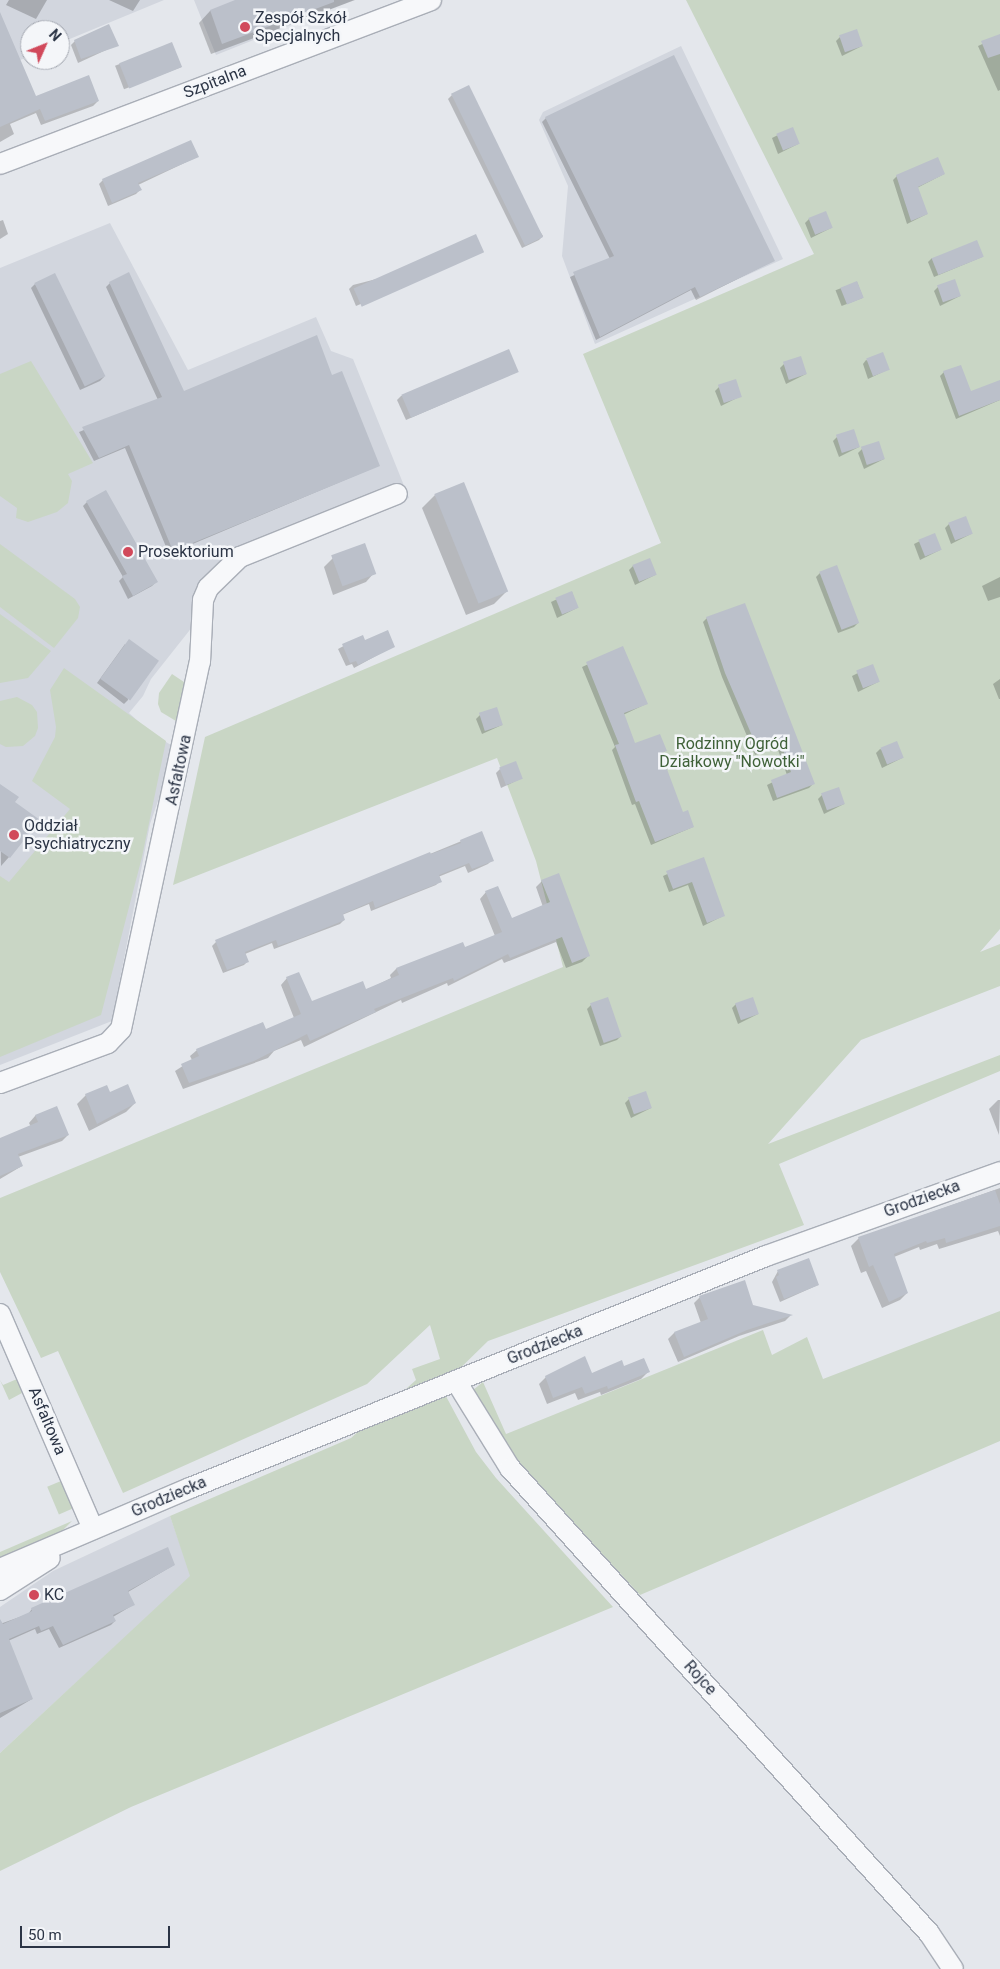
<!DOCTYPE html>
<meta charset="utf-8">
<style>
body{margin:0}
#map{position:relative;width:1000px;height:1969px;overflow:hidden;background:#e4e7ec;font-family:Roboto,sans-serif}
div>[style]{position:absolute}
.built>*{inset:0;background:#d2d6de}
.green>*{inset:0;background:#c9d6c5;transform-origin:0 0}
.shadow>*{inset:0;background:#0003;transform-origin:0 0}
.building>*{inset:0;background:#bbc0ca;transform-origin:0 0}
.roads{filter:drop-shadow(1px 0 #a9aeb7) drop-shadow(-1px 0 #a9aeb7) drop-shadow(0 1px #a9aeb7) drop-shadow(0 -1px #a9aeb7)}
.minor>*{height:20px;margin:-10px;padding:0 10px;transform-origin:10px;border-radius:10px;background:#f7f8fa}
.dots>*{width:14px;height:14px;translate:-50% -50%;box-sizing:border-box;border:2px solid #f4f6f9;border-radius:50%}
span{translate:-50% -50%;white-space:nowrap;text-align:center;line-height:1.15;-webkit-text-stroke:5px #f4f6f9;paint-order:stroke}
.poi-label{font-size:16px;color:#2b3445}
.left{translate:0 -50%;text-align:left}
.street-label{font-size:16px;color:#2b3445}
.park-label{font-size:16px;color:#3f6138}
.north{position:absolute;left:20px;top:20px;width:50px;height:50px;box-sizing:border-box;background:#f4f6f9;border:1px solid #a4a8b1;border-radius:50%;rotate:46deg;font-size:14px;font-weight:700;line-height:20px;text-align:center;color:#2b3445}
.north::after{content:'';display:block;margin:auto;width:18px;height:22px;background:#d1495b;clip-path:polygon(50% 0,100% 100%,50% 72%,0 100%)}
.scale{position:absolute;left:20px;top:1926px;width:150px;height:22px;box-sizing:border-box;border:2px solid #2b3445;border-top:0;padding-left:6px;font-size:15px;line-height:18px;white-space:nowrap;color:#2b3445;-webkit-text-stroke:4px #f4f6f9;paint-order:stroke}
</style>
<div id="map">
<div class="built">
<div style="clip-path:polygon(0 0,164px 0,60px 43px,60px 30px,30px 30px,30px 56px,0 68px)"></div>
<div style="clip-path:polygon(194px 0,354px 0,216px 55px)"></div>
<div style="clip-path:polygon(681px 46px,783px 259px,595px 344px,562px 256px,568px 186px,539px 120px,543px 112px)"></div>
<div style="clip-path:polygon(110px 223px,188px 370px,316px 317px,331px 351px,353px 359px,409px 498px,242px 566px,218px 587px,189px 631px,151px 679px,143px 696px,129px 713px,151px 733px,171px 745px,170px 766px,150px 824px,112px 1021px,0 1065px,0 268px)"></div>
<div style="clip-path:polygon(170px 1516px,191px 1576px,0 1753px,0 1607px,53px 1571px)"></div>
</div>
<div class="green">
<div style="clip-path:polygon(686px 0,1000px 0,1000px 929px,980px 952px,1000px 944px,1000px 986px,861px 1040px,768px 1144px,1000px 1055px,1000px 1071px,779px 1164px,804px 1225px,488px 1341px,441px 1387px,476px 1452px,496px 1478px,613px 1607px,131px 1807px,0 1871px,0 1753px,190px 1576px,170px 1516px,351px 1438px,416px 1380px,412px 1369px,440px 1359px,430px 1325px,367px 1384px,123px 1493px,58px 1351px,41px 1358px,0 1272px,0 1198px,563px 967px,536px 861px,497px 758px,173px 885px,205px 737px,661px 543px,583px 354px,814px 254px)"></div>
<div style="clip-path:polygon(31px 361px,93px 463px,68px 474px,72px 481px,68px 503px,57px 512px,28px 522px,16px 518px,17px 508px,0 496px,0 374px)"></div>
<div style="clip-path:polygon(0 544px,75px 599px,80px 607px,78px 618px,54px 648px,0 607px)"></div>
<div style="clip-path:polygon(0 614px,51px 651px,28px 678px,0 683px)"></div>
<div style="clip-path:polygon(64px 668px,166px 741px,142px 857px,101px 1015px,0 1057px,0 876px,9px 882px,70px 809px,32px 781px,55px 737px,56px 727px,50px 690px)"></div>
<div style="clip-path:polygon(172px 674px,187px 684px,181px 718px,176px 721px,161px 712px,158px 704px,159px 693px)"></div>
<div style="clip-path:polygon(17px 697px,32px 705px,37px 712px,38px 728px,35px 736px,23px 746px,6px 747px,0 744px,0 701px)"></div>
<div style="clip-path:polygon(1000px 1311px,1000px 1441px,640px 1595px,521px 1465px,473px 1390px,483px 1382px,506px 1434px,763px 1330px,772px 1355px,807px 1337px,823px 1379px)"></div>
<div style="clip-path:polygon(17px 1379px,22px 1393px,9px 1400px,0 1380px,3px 1385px)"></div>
<div style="left:61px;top:1481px;width:30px;height:15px;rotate:67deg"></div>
<div style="clip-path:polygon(72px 1521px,62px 1531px,0 1558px,0 1552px)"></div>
</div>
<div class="shadow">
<div style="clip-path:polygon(9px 0,47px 0,36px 19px,6px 5px)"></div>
<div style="clip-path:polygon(109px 0,140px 0,133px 11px)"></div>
<div style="clip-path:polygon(239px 0,355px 0,211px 54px,199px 23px,210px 11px)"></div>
<div style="clip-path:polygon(0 29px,35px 98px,98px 101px,93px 106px,41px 125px,36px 113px,10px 124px,14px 134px,0 142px)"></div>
<div style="clip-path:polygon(1000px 36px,1000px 90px,998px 91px,978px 46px)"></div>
<div style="clip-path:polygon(840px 37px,862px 46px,842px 56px,836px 41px)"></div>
<div style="clip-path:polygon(75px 41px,117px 45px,78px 63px,71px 45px)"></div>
<div style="left:172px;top:44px;width:25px;height:61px;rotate:69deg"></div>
<div style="clip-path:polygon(452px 95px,543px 236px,539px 240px,522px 248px,448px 99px)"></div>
<div style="clip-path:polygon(546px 118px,773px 261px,696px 300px,691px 290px,596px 340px,570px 277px,610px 259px,542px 122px)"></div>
<div style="clip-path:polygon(792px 128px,798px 144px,778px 154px,772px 138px)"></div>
<div style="clip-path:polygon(197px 157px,138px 185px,140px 190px,136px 194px,108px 206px,99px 184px,103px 180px)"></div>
<div style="clip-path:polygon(944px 174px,917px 188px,927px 214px,907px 224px,893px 180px,897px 176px)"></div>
<div style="clip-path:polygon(809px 219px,831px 228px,811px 238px,805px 223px)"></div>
<div style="clip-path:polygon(3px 220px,8px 234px,0 239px,0 221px)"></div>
<div style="clip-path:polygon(482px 252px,356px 306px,349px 289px,353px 285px)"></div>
<div style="clip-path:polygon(982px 257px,934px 277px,928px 262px,932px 258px)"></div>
<div style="left:857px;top:282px;width:17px;height:23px;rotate:69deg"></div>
<div style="clip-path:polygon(110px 283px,184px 392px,331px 376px,378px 466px,169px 554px,125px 448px,94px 461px,79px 432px,158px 400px,106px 287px)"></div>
<div style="clip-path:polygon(35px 284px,104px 377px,100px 381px,80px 390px,31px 288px)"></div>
<div style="clip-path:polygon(938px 287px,960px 296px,940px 306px,934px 291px)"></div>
<div style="clip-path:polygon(866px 360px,889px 369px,868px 379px,863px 364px)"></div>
<div style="clip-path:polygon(784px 364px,806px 374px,786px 384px,780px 368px)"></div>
<div style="clip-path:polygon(517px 372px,406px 420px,397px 400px,401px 396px)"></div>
<div style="clip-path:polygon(944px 372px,971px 393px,1000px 382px,1000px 400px,956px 419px,940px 376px)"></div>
<div style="clip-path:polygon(719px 387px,741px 396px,721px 406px,715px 391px)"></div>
<div style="clip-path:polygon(837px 437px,859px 447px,839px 457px,833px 441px)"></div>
<div style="clip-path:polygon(862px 449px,884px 459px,864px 469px,858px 453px)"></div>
<div style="clip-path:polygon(435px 495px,507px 591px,494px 604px,466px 615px,422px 508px)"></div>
<div style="clip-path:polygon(87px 502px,156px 582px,152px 586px,128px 599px,119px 581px,123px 577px,83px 506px)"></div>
<div style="clip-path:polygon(949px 524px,971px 534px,951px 544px,945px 528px)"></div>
<div style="clip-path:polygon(934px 534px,940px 550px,920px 560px,914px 544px)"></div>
<div style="clip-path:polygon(333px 558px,374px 573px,366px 582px,333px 595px,324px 567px)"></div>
<div style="clip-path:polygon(633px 566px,655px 575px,635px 585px,629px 570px)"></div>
<div style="clip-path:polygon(820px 573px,858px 623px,854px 627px,838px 633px,816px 577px)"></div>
<div style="clip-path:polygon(1000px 577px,1000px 597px,988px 601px,982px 586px)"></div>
<div style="clip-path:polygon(572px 592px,577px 608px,557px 618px,551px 602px)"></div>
<div style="clip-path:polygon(707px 618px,813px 784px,809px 788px,773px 801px,767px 785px,787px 775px,777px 747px,755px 755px,722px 677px,703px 622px)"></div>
<div style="clip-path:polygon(362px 636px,364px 642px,394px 646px,354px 668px,352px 664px,346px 666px,338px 649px)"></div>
<div style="clip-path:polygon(125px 644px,128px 700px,124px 704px,97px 683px)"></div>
<div style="clip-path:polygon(623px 648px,646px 704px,623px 715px,634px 745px,665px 751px,661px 755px,682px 814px,693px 827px,651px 845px,635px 804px,632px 805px,612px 750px,615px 747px,582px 667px)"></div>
<div style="clip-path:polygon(872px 666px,878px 682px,858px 692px,852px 676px)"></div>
<div style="clip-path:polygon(1000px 679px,1000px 699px,999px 699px,993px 684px)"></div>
<div style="clip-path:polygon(480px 715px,502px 725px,482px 734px,476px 719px)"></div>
<div style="clip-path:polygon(880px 749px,902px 758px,882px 768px,876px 753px)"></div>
<div style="clip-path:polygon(500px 769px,522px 778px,501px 788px,496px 773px)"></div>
<div style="clip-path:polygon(0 785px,14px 802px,9px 857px,1px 866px)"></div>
<div style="clip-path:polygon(822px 795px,844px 804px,824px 814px,818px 799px)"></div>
<div style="clip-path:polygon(481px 833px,492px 860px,488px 864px,468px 873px,465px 866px,438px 877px,440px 881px,436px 885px,371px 911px,369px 904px,342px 915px,344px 920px,340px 924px,274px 949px,272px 943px,245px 954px,248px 961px,244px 965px,223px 973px,212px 946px,216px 942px)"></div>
<div style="clip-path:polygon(703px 858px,723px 916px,703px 926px,688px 885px,669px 892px,663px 876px)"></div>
<div style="clip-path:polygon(542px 881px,588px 956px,582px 962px,566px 968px,556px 942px,504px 963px,502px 959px,448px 986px,447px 983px,402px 1003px,401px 1000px,304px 1047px,301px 1040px,274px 1051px,268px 1058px,183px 1089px,175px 1071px,192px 1060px,190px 1056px,197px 1050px,265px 1031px,294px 1018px,281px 985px,287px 978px,311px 1003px,365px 991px,391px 978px,390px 975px,396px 969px,463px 944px,465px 948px,495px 936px,480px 899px,486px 892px,512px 920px,543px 907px,536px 887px)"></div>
<div style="clip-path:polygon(736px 1004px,758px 1014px,738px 1024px,732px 1008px)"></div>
<div style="clip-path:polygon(591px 1005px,621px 1036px,617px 1040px,600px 1046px,587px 1009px)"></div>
<div style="clip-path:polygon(106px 1087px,109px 1093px,135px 1103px,126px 1112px,89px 1131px,77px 1104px,86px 1095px)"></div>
<div style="clip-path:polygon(629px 1099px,651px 1108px,631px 1118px,625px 1103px)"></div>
<div style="clip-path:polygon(998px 1100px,1000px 1100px,999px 1135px,989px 1109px)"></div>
<div style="clip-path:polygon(56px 1108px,68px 1135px,62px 1141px,18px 1157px,22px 1166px,0 1179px,0 1139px,31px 1127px,29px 1123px,35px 1116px)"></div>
<div style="clip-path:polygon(1000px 1188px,1000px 1236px,998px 1231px,939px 1249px,937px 1244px,920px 1250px,919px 1247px,894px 1257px,907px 1293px,900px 1300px,882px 1308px,866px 1271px,861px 1273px,851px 1246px,859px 1238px)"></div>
<div style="clip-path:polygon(778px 1271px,818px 1285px,780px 1302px,772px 1282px)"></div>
<div style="clip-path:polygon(700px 1297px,752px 1306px,790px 1316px,785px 1321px,739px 1336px,678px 1362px,668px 1339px,674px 1333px,701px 1323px,694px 1303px)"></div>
<div style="clip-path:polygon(623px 1367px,648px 1372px,641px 1379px,601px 1395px,600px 1392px,578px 1400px,575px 1393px,547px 1404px,539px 1384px,546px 1377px,591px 1375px)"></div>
<div style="clip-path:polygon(174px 1565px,128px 1592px,133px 1605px,113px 1617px,115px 1621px,111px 1625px,59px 1648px,49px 1629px,37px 1634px,35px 1629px,8px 1641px,32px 1699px,0 1718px,0 1624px,28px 1614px,32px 1609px)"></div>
</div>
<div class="building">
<div style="clip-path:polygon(235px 0,334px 0,334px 2px,222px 44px,210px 10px)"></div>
<div style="clip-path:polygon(0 12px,36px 96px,89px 75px,99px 101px,45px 121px,40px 109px,0 127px)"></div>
<div style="clip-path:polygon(109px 24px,119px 46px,81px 59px,74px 40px)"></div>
<div style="left:857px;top:29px;width:18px;height:19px;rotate:71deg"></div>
<div style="clip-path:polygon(1000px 34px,1000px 54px,988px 58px,981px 41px)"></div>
<div style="left:172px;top:42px;width:27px;height:57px;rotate:68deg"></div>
<div style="clip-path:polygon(674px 55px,775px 261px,700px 297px,695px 287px,600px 337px,573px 272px,614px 256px,545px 117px)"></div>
<div style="left:469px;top:85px;width:169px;height:20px;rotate:64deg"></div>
<div style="left:793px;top:127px;width:18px;height:18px;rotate:68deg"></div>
<div style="clip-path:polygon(191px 140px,199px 157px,138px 183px,142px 190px,112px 203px,102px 179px)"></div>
<div style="clip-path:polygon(938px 157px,945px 174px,918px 187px,928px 214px,911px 221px,896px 175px)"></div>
<div style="left:826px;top:211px;width:18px;height:19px;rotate:68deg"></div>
<div style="left:476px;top:234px;width:20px;height:134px;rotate:66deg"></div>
<div style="left:977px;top:240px;width:18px;height:49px;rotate:68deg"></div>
<div style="clip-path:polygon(129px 272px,184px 391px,317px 335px,332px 375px,342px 371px,380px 466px,173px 551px,129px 445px,99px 458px,82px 427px,162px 397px,109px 282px)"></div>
<div style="left:55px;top:273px;width:115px;height:23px;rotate:64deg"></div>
<div style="left:955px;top:279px;width:18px;height:19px;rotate:71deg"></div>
<div style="left:857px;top:281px;width:18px;height:18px;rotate:68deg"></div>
<div style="left:509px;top:349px;width:25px;height:117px;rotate:67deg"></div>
<div style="left:883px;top:352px;width:19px;height:18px;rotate:69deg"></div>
<div style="left:801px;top:356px;width:19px;height:19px;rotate:72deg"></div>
<div style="clip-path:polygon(961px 365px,971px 391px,1000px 380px,1000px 400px,959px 416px,943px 371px)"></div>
<div style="left:736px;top:379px;width:19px;height:19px;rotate:72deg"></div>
<div style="left:854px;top:429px;width:19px;height:19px;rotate:72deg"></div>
<div style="left:879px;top:441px;width:19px;height:19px;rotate:72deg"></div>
<div style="left:464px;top:482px;width:118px;height:32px;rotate:68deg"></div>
<div style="clip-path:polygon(106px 490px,158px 582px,133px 596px,122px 576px,127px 574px,86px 501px)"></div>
<div style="left:966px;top:516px;width:19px;height:19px;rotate:69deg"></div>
<div style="left:935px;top:533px;width:18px;height:18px;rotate:68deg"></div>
<div style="left:365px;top:543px;width:33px;height:36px;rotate:70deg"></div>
<div style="left:650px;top:558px;width:18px;height:19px;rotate:68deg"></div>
<div style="left:837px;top:565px;width:62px;height:19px;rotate:69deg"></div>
<div style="left:572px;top:591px;width:18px;height:18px;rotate:68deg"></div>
<div style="clip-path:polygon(745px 603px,815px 784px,777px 798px,771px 780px,791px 772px,781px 744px,759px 752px,725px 673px,706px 617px)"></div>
<div style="clip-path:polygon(388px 630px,395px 647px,358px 665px,356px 661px,350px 663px,342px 644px,363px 635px,365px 640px)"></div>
<div style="left:129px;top:639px;width:37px;height:49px;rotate:36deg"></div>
<div style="clip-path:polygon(623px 646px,648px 704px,624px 713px,635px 743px,660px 734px,667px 751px,661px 753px,683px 812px,688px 810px,694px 827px,655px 842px,639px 801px,636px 802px,615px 745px,619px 744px,586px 662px)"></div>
<div style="left:873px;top:664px;width:19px;height:18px;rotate:69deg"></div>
<div style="left:497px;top:707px;width:19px;height:19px;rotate:72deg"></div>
<div style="left:897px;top:741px;width:18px;height:18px;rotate:68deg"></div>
<div style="left:516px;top:761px;width:19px;height:18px;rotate:69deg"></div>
<div style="clip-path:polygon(0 784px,19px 797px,15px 802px,40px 820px,10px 858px,0 851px)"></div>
<div style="left:839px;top:787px;width:18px;height:19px;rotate:71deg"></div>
<div style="clip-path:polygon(482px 831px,494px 861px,472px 869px,469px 863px,439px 875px,442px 882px,375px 908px,373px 901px,343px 914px,345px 920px,301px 938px,278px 946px,276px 940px,245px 952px,249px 962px,227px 970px,215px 940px,430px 852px,431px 854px,461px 843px,460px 840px)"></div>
<div style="clip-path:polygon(704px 857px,725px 916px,707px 923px,692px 882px,673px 889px,666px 871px)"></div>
<div style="clip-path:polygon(559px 873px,590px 956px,572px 963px,562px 937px,510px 958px,508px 954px,454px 981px,453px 978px,374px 1009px,376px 1012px,310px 1041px,307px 1034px,254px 1061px,189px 1083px,181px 1064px,199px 1056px,196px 1049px,263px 1022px,266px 1029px,301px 1014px,286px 977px,299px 972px,312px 1001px,363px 981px,366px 989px,399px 975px,396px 968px,463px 942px,465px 947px,502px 932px,485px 891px,498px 886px,512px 918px,550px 902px,541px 880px)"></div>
<div style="left:608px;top:997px;width:42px;height:19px;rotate:71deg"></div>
<div style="left:753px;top:997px;width:18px;height:19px;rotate:71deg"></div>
<div style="clip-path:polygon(128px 1084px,136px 1103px,97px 1124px,85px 1094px,107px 1085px,110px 1092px)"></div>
<div style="left:646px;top:1091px;width:18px;height:19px;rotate:71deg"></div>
<div style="clip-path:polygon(57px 1106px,69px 1135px,18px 1154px,23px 1166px,0 1176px,0 1138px,38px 1122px,35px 1115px)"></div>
<div style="clip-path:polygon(995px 1190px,1000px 1204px,1000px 1226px,946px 1243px,945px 1238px,927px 1243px,926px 1241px,894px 1254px,908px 1293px,889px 1302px,873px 1265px,869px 1267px,858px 1237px)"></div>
<div style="clip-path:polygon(809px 1258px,819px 1285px,784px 1299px,776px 1277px,779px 1275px,777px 1270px)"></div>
<div style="clip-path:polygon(745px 1280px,753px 1305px,793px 1315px,747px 1330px,684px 1357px,674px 1332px,708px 1319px,699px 1296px)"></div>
<div style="clip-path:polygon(585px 1356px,592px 1373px,622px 1360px,624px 1366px,644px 1358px,650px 1372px,608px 1389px,607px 1386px,585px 1394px,582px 1387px,553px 1398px,545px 1376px)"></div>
<div style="clip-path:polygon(168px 1547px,175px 1565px,128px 1591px,135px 1605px,113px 1615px,116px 1621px,63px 1645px,53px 1626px,41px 1631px,39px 1626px,9px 1639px,33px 1699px,0 1713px,0 1619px,3px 1624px,32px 1611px,31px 1608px)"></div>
</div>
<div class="roads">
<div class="minor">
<div style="left:0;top:164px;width:461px;rotate:-20.8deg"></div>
<div style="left:0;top:1083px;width:115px;rotate:-20.3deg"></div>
<div style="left:108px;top:1043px;width:19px;rotate:-47deg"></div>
<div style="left:121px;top:1029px;width:375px;rotate:-77.9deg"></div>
<div style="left:200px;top:662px;width:62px;rotate:-87.2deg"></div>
<div style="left:203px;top:600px;width:13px;rotate:-67deg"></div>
<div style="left:208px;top:588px;width:45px;rotate:-44.1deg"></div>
<div style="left:240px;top:557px;width:169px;rotate:-21.9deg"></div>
<div style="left:0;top:1314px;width:234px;rotate:66.6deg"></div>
<div style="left:456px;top:1381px;width:102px;rotate:58.2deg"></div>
<div style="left:510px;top:1468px;width:626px;rotate:47.98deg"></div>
<div style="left:929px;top:1933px;width:43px;rotate:56.3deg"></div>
<div style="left:0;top:1569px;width:207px;rotate:-23.1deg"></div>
<div style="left:190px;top:1488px;width:621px;rotate:-21.94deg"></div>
<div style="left:766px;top:1256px;width:249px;rotate:-19.7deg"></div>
<div style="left:0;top:1590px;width:59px;rotate:-32.6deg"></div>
</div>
</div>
<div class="dots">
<div style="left:245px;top:27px;background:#d1495b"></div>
<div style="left:128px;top:552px;background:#d1495b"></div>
<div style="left:14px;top:835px;background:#d1495b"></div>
<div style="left:34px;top:1595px;background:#d1495b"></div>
</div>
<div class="poi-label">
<span class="left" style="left:255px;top:27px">Zespół Szkół<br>Specjalnych</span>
<span class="left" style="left:138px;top:552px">Prosektorium</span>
<span class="left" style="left:24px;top:835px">Oddział<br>Psychiatryczny</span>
<span class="left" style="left:44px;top:1595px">KC</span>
</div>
<div class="street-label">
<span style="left:215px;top:82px;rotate:-21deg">Szpitalna</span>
<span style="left:179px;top:770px;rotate:-78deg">Asfaltowa</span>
<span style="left:922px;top:1199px;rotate:-20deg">Grodziecka</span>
<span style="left:545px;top:1345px;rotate:-22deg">Grodziecka</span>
<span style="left:47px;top:1421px;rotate:67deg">Asfaltowa</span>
<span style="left:169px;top:1497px;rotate:-23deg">Grodziecka</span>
<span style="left:700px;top:1678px;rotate:48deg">Rojce</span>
</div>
<div class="park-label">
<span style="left:732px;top:753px">Rodzinny Ogród<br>Działkowy "Nowotki"</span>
</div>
<div class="north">N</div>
<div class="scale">50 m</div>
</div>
